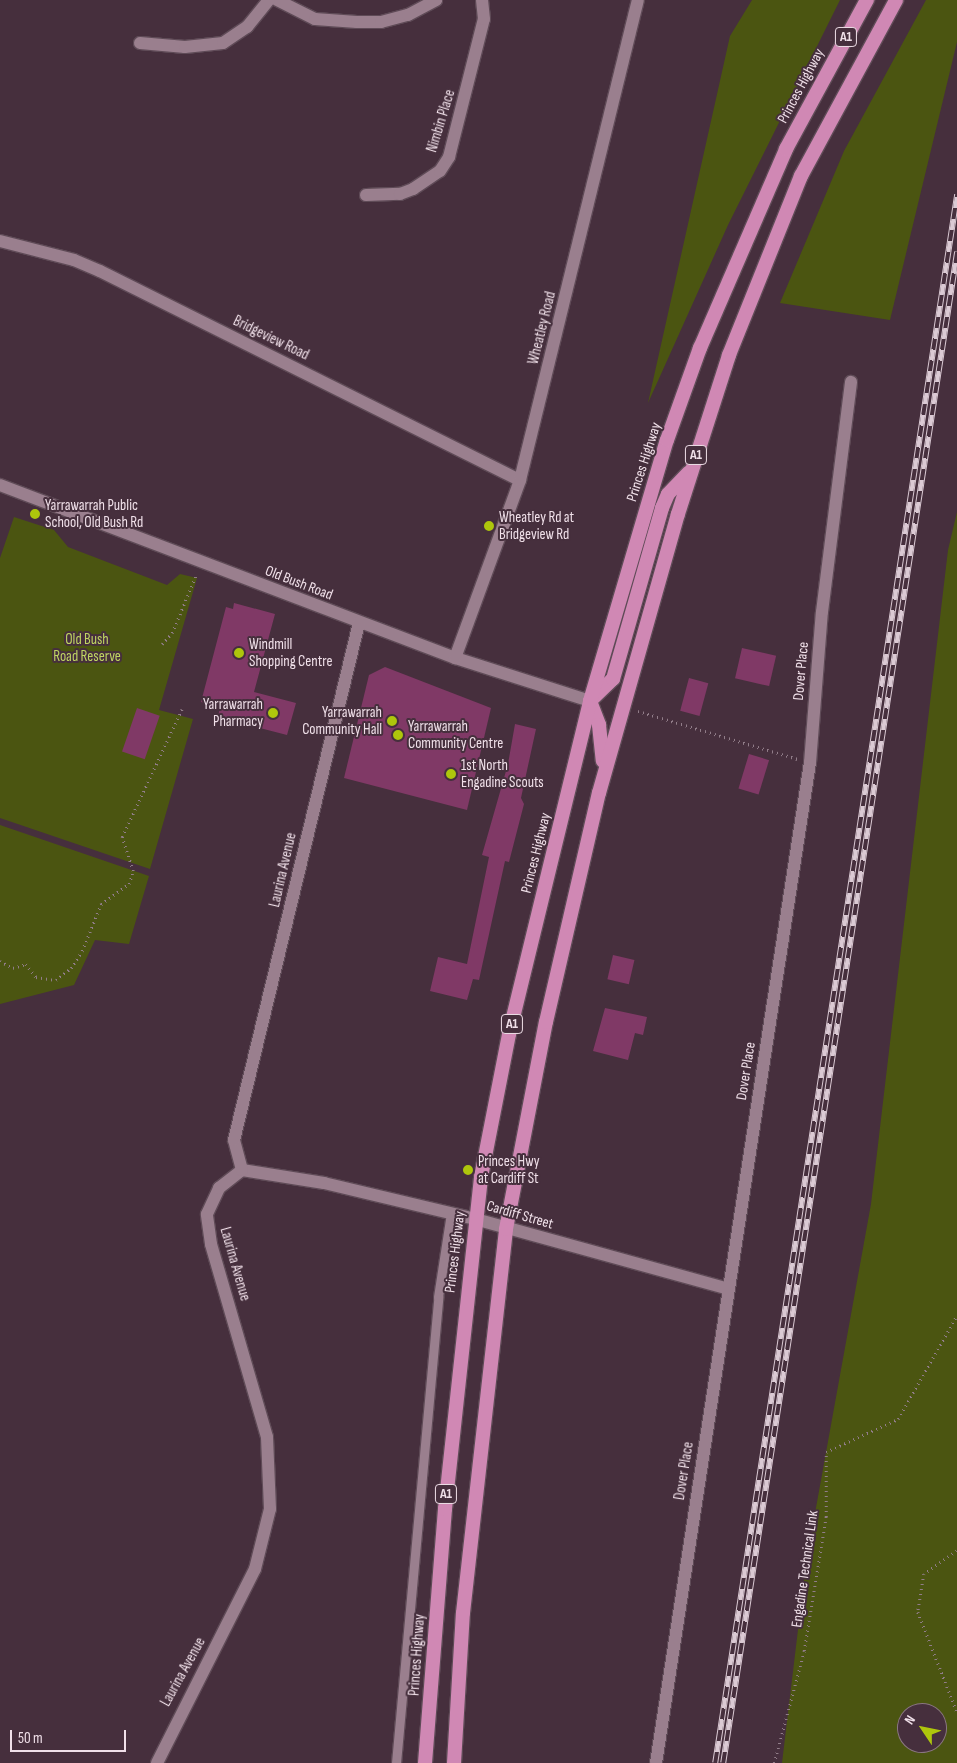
<!DOCTYPE html>
<style>
body{margin:0}
#map{position:relative;width:957px;height:1763px;overflow:hidden;background:#462f3d;font-family:"Sofia Sans Condensed",sans-serif}
div>[style]{position:absolute}
.green>*{inset:0;background:#4b5511}
.building>*{inset:0;background:#803966;transform-origin:0 0}
.path>*{height:2.5px;margin-top:-1.25px;transform-origin:0;background:repeating-linear-gradient(90deg,#917d89 0 1px,transparent 0 5px)}
.roads{filter:drop-shadow(1px 0 #5f4b57) drop-shadow(-1px 0 #5f4b57) drop-shadow(0 1px #5f4b57) drop-shadow(0 -1px #5f4b57)}
.service>*{height:9px;margin:-4.5px;padding:0 4.5px;transform-origin:4.5px;border-radius:4.5px;background:#9a7f8e}
.minor>*{height:12px;margin:-6px;padding:0 6px;transform-origin:6px;border-radius:6px;background:#9a7f8e}
.tertiary>*{height:12px;margin:-6px;padding:0 6px;transform-origin:6px;border-radius:6px;background:#9a7f8e}
.trunk>*{height:14px;margin:-7px;padding:0 7px;transform-origin:7px;border-radius:7px;background:#d088b4}
.rail>*{height:5.5px;margin-top:-2.75px;transform-origin:0;background:repeating-linear-gradient(90deg,#462f3d 0 11px,#dbcad4 0 22px);box-sizing:border-box;border-block:1px solid #dbcad4}
.dots>*{width:14px;height:14px;translate:-50% -50%;box-sizing:border-box;border:2px solid #462f3d;border-radius:50%}
span{translate:-50% -50%;white-space:nowrap;text-align:center;line-height:1.15;-webkit-text-stroke:4px #462f3d;paint-order:stroke}
.shield-label span{padding:1px 4px;background:#462f3d;border:1px solid;border-radius:4px;-webkit-text-stroke-width:0}
.shield-label{font-size:14px;color:#f0e0e9;font-weight:700}
.street-label{font-size:15px;color:#f0e0e9}
.poi-label{font-size:15px;color:#f0e0e9}
.left{translate:0 -50%;text-align:left}
.right{translate:-100% -50%;text-align:right}
.park-label{font-size:15px;color:#bfd562}
.north{position:absolute;left:897px;top:1703px;width:50px;height:50px;box-sizing:border-box;background:#462f3d;border:1px solid #8a7682;border-radius:50%;rotate:304deg;font-size:14px;font-weight:700;line-height:20px;text-align:center;color:#f0e0e9}
.north::after{content:'';display:block;margin:auto;width:18px;height:22px;background:#aec60c;clip-path:polygon(50% 0,100% 100%,50% 72%,0 100%)}
.scale{position:absolute;left:10px;top:1730px;width:116px;height:22px;box-sizing:border-box;border:2px solid #f0e0e9;border-top:0;padding-left:6px;font-size:15px;line-height:18px;white-space:nowrap;color:#f0e0e9;-webkit-text-stroke:4px #462f3d;paint-order:stroke}
</style>
<div id="map">
<div class="green">
<div style="clip-path:polygon(752px 0,840px 0,728px 225px,648px 403px,730px 36px)"></div>
<div style="clip-path:polygon(926px 0,957px 0,957px 42px,890px 320px,780px 303px,844px 151px)"></div>
<div style="clip-path:polygon(evenodd,957px 512px,957px 1763px,782px 1763px,806px 1563px,871px 1204px,948px 550px,957px 512px,907px 1713px,937px 1713px,937px 1743px,907px 1743px,907px 1713px)"></div>
<div style="clip-path:polygon(14px 517px,54px 530px,68px 547px,167px 585px,180px 574px,197px 578px,159px 710px,193px 719px,150px 869px,0 818px,0 558px)"></div>
<div style="clip-path:polygon(0 825px,149px 876px,129px 944px,95px 940px,74px 985px,0 1004px)"></div>
</div>
<div class="building">
<div style="clip-path:polygon(234px 603px,275px 614px,254px 692px,296px 703px,287px 735px,218px 717px,220px 707px,201px 702px,226px 607px,233px 609px)"></div>
<div style="left:742px;top:648px;width:35px;height:31px;rotate:13deg"></div>
<div style="clip-path:polygon(385px 667px,491px 708px,467px 810px,344px 778px,369px 675px)"></div>
<div style="left:689px;top:678px;width:20px;height:34px;rotate:15deg"></div>
<div style="left:137px;top:708px;width:24px;height:46px;rotate:19deg"></div>
<div style="clip-path:polygon(515px 724px,536px 729px,521px 798px,524px 804px,509px 862px,505px 861px,479px 980px,473px 979px,467px 1000px,430px 991px,438px 957px,467px 964px,489px 857px,482px 855px,508px 764px)"></div>
<div style="left:749px;top:754px;width:21px;height:36px;rotate:17deg"></div>
<div style="left:613px;top:955px;width:22px;height:25px;rotate:13deg"></div>
<div style="clip-path:polygon(605px 1008px,647px 1017px,643px 1035px,635px 1033px,628px 1060px,593px 1051px)"></div>
</div>
<div class="path">
<div style="left:162px;top:644px;width:15px;rotate:-48deg"></div>
<div style="left:172px;top:633px;width:63px;rotate:-67.5deg"></div>
<div style="left:638px;top:711px;width:167px;rotate:16.7deg"></div>
<div style="left:0;top:961px;width:15px;rotate:28deg"></div>
<div style="left:13px;top:968px;width:14px;rotate:-17deg"></div>
<div style="left:26px;top:964px;width:16px;rotate:52deg"></div>
<div style="left:36px;top:977px;width:20px;rotate:9deg"></div>
<div style="left:56px;top:980px;width:19px;rotate:-39deg"></div>
<div style="left:71px;top:968px;width:20px;rotate:-57deg"></div>
<div style="left:82px;top:951px;width:51px;rotate:-68deg"></div>
<div style="left:101px;top:904px;width:34px;rotate:-36deg"></div>
<div style="left:129px;top:884px;width:14px;rotate:-73deg"></div>
<div style="left:133px;top:871px;width:36px;rotate:-108deg"></div>
<div style="left:122px;top:837px;width:141px;rotate:-64.9deg"></div>
<div style="left:957px;top:1551px;width:40px;rotate:145.1deg"></div>
<div style="left:924px;top:1574px;width:38px;rotate:99deg"></div>
<div style="left:918px;top:1612px;width:107px;rotate:68.7deg"></div>
<div style="left:774px;top:1763px;width:116px;rotate:-75deg"></div>
<div style="left:804px;top:1651px;width:136px;rotate:-80.7deg"></div>
<div style="left:826px;top:1517px;width:65px;rotate:-90deg"></div>
<div style="left:826px;top:1452px;width:79px;rotate:-24.6deg"></div>
<div style="left:898px;top:1419px;width:120px;rotate:-60.4deg"></div>
</div>
<div class="roads">
<div class="service">
<div style="left:396px;top:1763px;width:468px;rotate:-84.8deg"></div>
<div style="left:438px;top:1297px;width:85px;rotate:-81.2deg"></div>
</div>
<div class="minor">
<div style="left:277px;top:0;width:42px;rotate:26.6deg"></div>
<div style="left:315px;top:19px;width:42px;rotate:4.1deg"></div>
<div style="left:357px;top:22px;width:24px"></div>
<div style="left:381px;top:22px;width:28px;rotate:-15deg"></div>
<div style="left:408px;top:15px;width:32px;rotate:-28deg"></div>
<div style="left:140px;top:43px;width:45px;rotate:5.1deg"></div>
<div style="left:185px;top:47px;width:38px;rotate:-6deg"></div>
<div style="left:223px;top:43px;width:29px;rotate:-34deg"></div>
<div style="left:247px;top:27px;width:35px;rotate:-51deg"></div>
<div style="left:366px;top:195px;width:34px;rotate:-2deg"></div>
<div style="left:400px;top:194px;width:14px;rotate:-21deg"></div>
<div style="left:413px;top:189px;width:32px;rotate:-34deg"></div>
<div style="left:440px;top:171px;width:17px;rotate:-57deg"></div>
<div style="left:449px;top:157px;width:142px;rotate:-75.8deg"></div>
<div style="left:484px;top:19px;width:19px;rotate:-96deg"></div>
<div style="left:0;top:241px;width:76px;rotate:14.4deg"></div>
<div style="left:74px;top:260px;width:28px;rotate:23deg"></div>
<div style="left:100px;top:271px;width:469px;rotate:26.5deg"></div>
<div style="left:0;top:485px;width:487px;rotate:20.8deg"></div>
<div style="left:242px;top:1170px;width:83px;rotate:9deg"></div>
<div style="left:324px;top:1183px;width:155px;rotate:13.4deg"></div>
<div style="left:475px;top:1219px;width:263px;rotate:15.4deg"></div>
<div style="left:157px;top:1763px;width:217px;rotate:-63.2deg"></div>
<div style="left:255px;top:1569px;width:62px;rotate:-76deg"></div>
<div style="left:270px;top:1509px;width:72px;rotate:-92.4deg"></div>
<div style="left:267px;top:1437px;width:201px;rotate:-106.2deg"></div>
<div style="left:211px;top:1244px;width:30px;rotate:-98deg"></div>
<div style="left:207px;top:1214px;width:29px;rotate:-65deg"></div>
<div style="left:219px;top:1188px;width:29px;rotate:-38deg"></div>
<div style="left:242px;top:1170px;width:31px;rotate:-105deg"></div>
<div style="left:234px;top:1140px;width:532px;rotate:-76.41deg"></div>
<div style="left:656px;top:1763px;width:1012px;rotate:-81.25deg"></div>
<div style="left:810px;top:763px;width:151px;rotate:-85.5deg"></div>
<div style="left:822px;top:612px;width:232px;rotate:-82.8deg"></div>
</div>
<div class="tertiary">
<div style="left:590px;top:701px;width:142px;rotate:-162.3deg"></div>
<div style="left:455px;top:658px;width:189px;rotate:-69.9deg"></div>
<div style="left:520px;top:480px;width:494px;rotate:-76.2deg"></div>
</div>
<div class="trunk">
<div style="left:590px;top:701px;width:32px;rotate:-44deg"></div>
<div style="left:613px;top:679px;width:178px;rotate:-74deg"></div>
<div style="left:662px;top:508px;width:15px;rotate:-67deg"></div>
<div style="left:668px;top:494px;width:30px;rotate:-46deg"></div>
<div style="left:590px;top:701px;width:26px;rotate:69deg"></div>
<div style="left:599px;top:725px;width:36px;rotate:84deg"></div>
<div style="left:425px;top:1763px;width:255px;rotate:-85.5deg"></div>
<div style="left:445px;top:1509px;width:334px;rotate:-83.8deg"></div>
<div style="left:481px;top:1177px;width:146px;rotate:-78.9deg"></div>
<div style="left:509px;top:1034px;width:343px;rotate:-76.3deg"></div>
<div style="left:590px;top:701px;width:272px;rotate:-73.6deg"></div>
<div style="left:667px;top:440px;width:98px;rotate:-70.3deg"></div>
<div style="left:700px;top:348px;width:217px;rotate:-66.6deg"></div>
<div style="left:786px;top:149px;width:170px;rotate:-61.5deg"></div>
<div style="left:454px;top:1763px;width:150px;rotate:-86.6deg"></div>
<div style="left:463px;top:1613px;width:386px;rotate:-83.6deg"></div>
<div style="left:506px;top:1229px;width:211px;rotate:-79.1deg"></div>
<div style="left:546px;top:1022px;width:235px;rotate:-77deg"></div>
<div style="left:599px;top:793px;width:290px;rotate:-74.2deg"></div>
<div style="left:678px;top:514px;width:167px;rotate:-72.2deg"></div>
<div style="left:729px;top:355px;width:193px;rotate:-68.1deg"></div>
<div style="left:801px;top:176px;width:200px;rotate:-61.6deg"></div>
</div>
</div>
<div class="rail">
<div style="left:715px;top:1763px;width:1587px;rotate:-81.23deg"></div>
<div style="left:723px;top:1763px;width:1529px;rotate:-81.2deg"></div>
</div>
<div class="dots">
<div style="left:35px;top:514px;background:#aec60c"></div>
<div style="left:489px;top:526px;background:#aec60c"></div>
<div style="left:239px;top:653px;background:#aec60c"></div>
<div style="left:273px;top:713px;background:#aec60c"></div>
<div style="left:392px;top:721px;background:#aec60c"></div>
<div style="left:398px;top:735px;background:#aec60c"></div>
<div style="left:451px;top:774px;background:#aec60c"></div>
<div style="left:468px;top:1170px;background:#aec60c"></div>
</div>
<div class="shield-label">
<span style="left:846px;top:37px">A1</span>
<span style="left:696px;top:455px">A1</span>
<span style="left:512px;top:1024px">A1</span>
<span style="left:446px;top:1494px">A1</span>
</div>
<div class="street-label">
<span style="left:801px;top:86px;rotate:-62deg">Princes Highway</span>
<span style="left:441px;top:121px;rotate:-73deg">Nimbin Place</span>
<span style="left:542px;top:328px;rotate:-76deg">Wheatley Road</span>
<span style="left:271px;top:338px;rotate:26deg">Bridgeview Road</span>
<span style="left:644px;top:462px;rotate:-72deg">Princes Highway</span>
<span style="left:299px;top:583px;rotate:21deg">Old Bush Road</span>
<span style="left:801px;top:671px;rotate:-85deg">Dover Place</span>
<span style="left:536px;top:853px;rotate:-76deg">Princes Highway</span>
<span style="left:283px;top:870px;rotate:-77deg">Laurina Avenue</span>
<span style="left:746px;top:1071px;rotate:-81deg">Dover Place</span>
<span style="left:520px;top:1215px;rotate:16deg">Cardiff Street</span>
<span style="left:455px;top:1252px;rotate:-83deg">Princes Highway</span>
<span style="left:235px;top:1264px;rotate:74deg">Laurina Avenue</span>
<span style="left:684px;top:1471px;rotate:-81deg">Dover Place</span>
<span style="left:805px;top:1569px;rotate:-82deg">Engadine Technical Link</span>
<span style="left:417px;top:1655px;rotate:-86deg">Princes Highway</span>
<span style="left:183px;top:1672px;rotate:-61deg">Laurina Avenue</span>
</div>
<div class="poi-label">
<span class="left" style="left:45px;top:514px">Yarrawarrah Public<br>School, Old Bush Rd</span>
<span class="left" style="left:499px;top:526px">Wheatley Rd at<br>Bridgeview Rd</span>
<span class="left" style="left:249px;top:653px">Windmill<br>Shopping Centre</span>
<span class="right" style="left:263px;top:713px">Yarrawarrah<br>Pharmacy</span>
<span class="right" style="left:382px;top:721px">Yarrawarrah<br>Community Hall</span>
<span class="left" style="left:408px;top:735px">Yarrawarrah<br>Community Centre</span>
<span class="left" style="left:461px;top:774px">1st North<br>Engadine Scouts</span>
<span class="left" style="left:478px;top:1170px">Princes Hwy<br>at Cardiff St</span>
</div>
<div class="park-label">
<span style="left:87px;top:648px">Old Bush<br>Road Reserve</span>
</div>
<div class="north">N</div>
<div class="scale">50 m</div>
</div>
